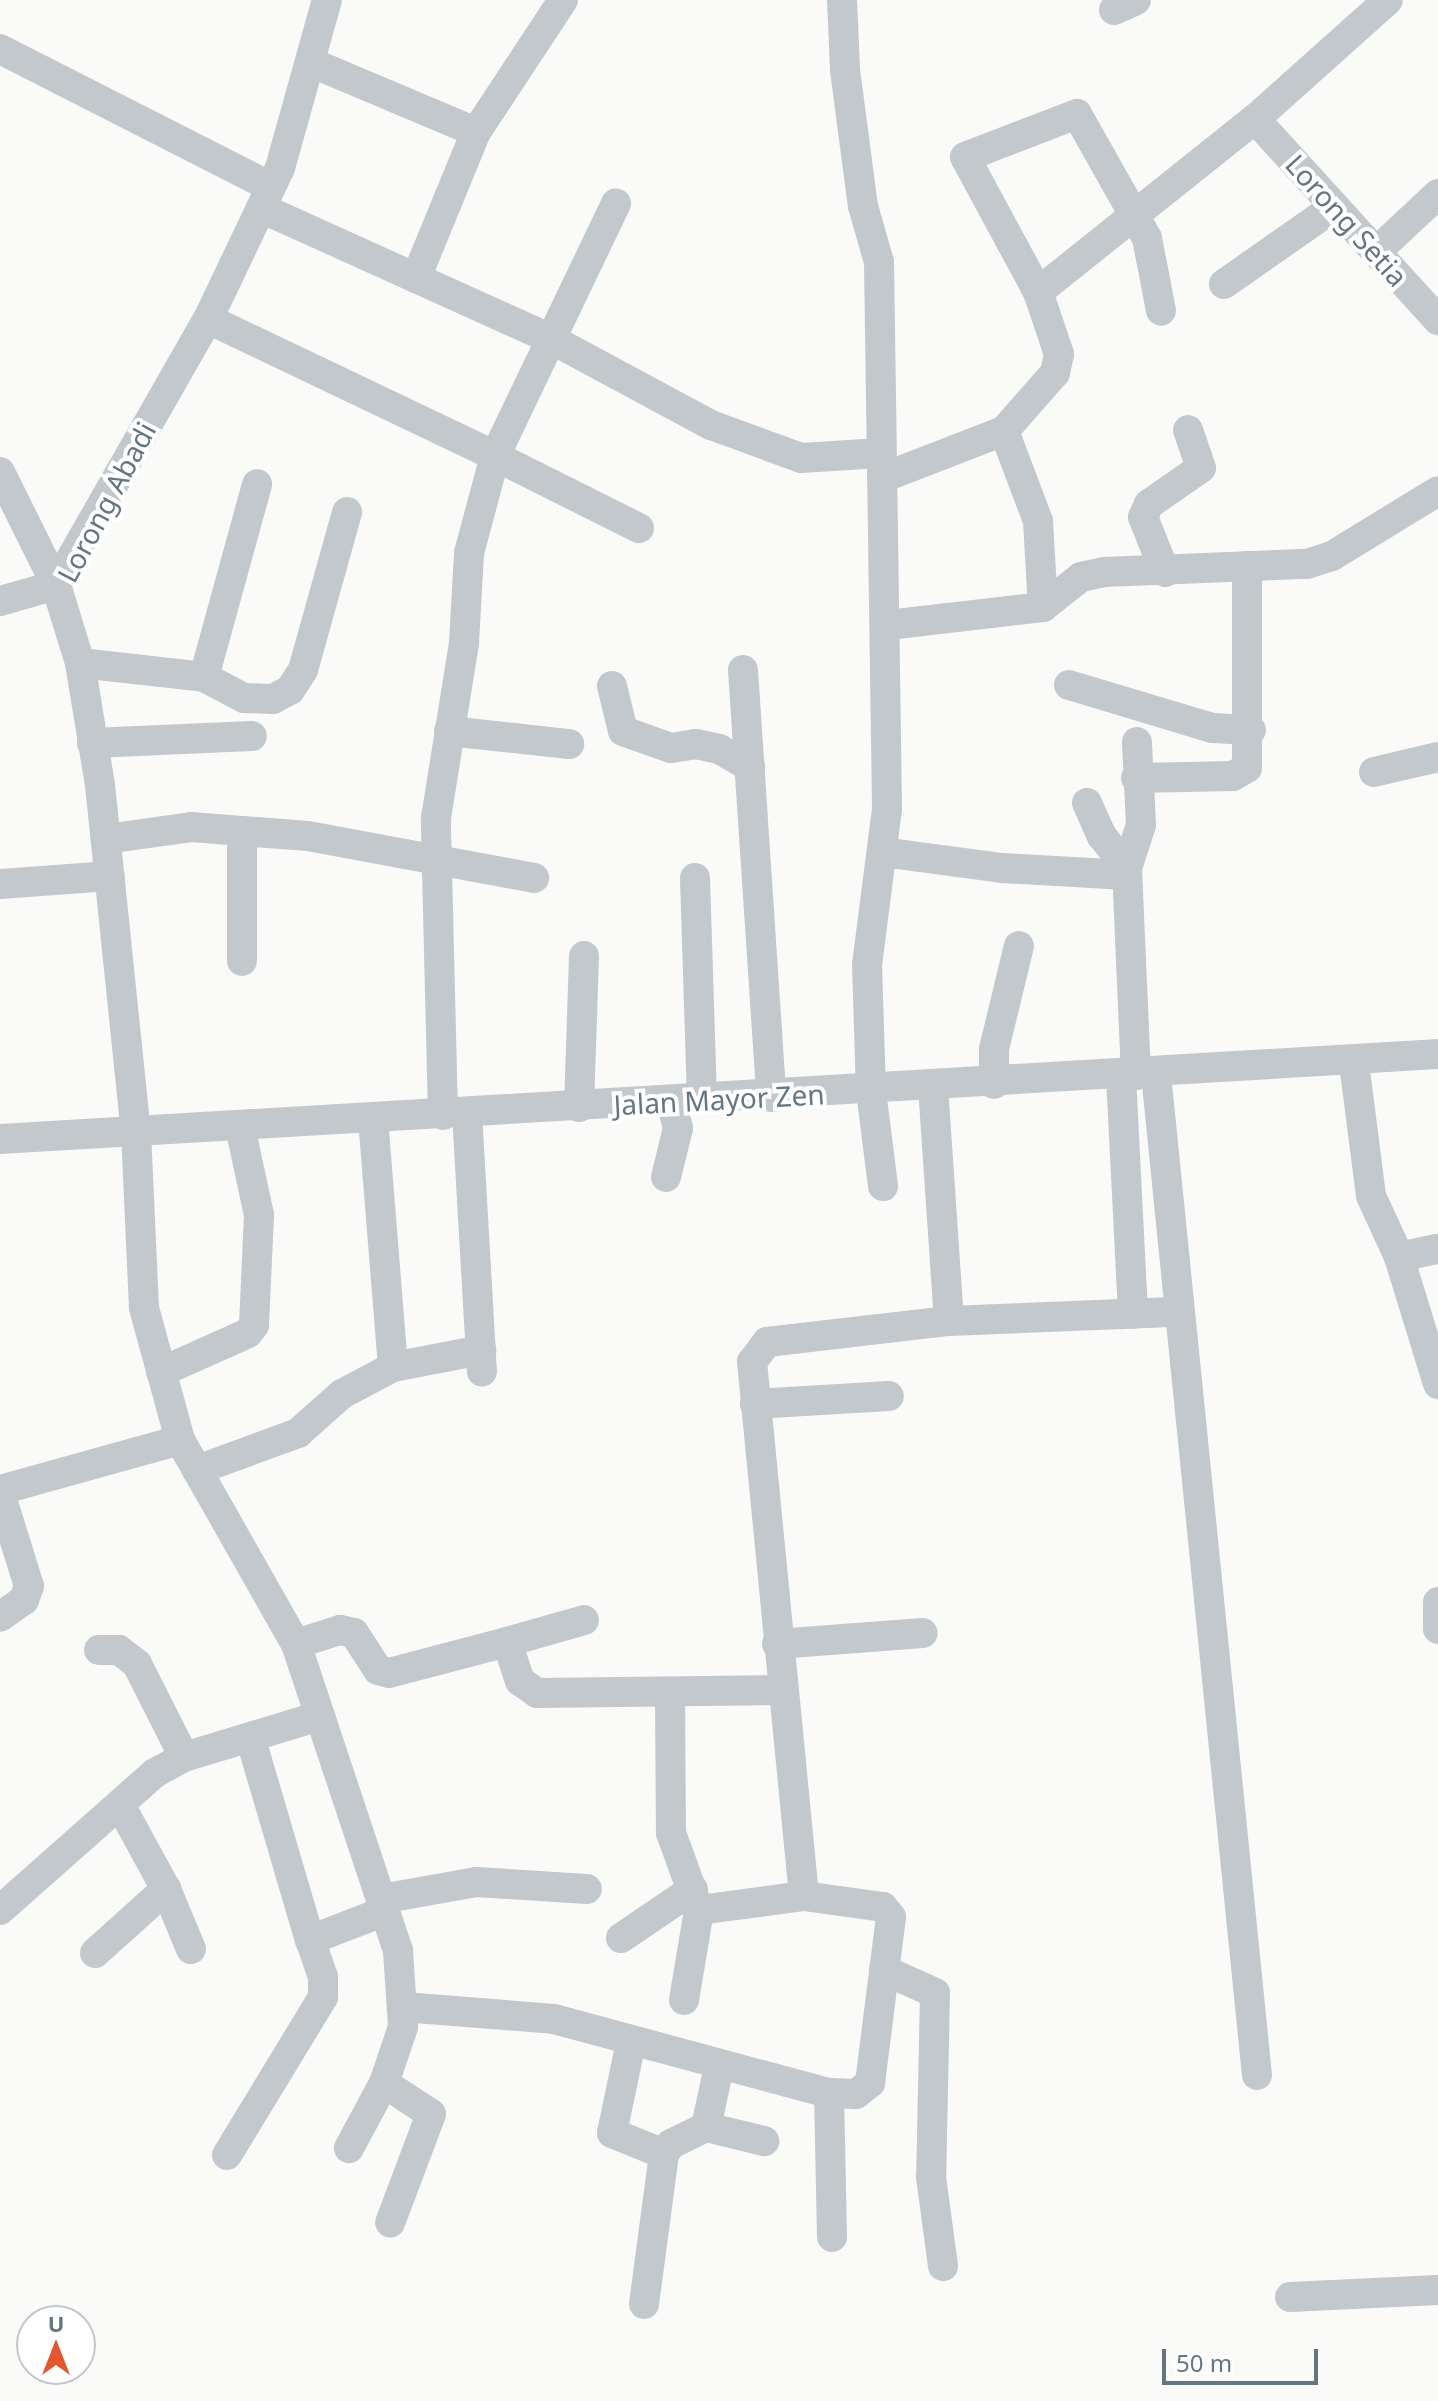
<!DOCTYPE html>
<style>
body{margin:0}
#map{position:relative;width:1438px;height:2401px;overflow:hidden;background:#fafaf8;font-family:"Noto Sans",sans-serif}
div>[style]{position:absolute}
.minor>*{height:30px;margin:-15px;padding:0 15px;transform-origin:15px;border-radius:15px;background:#c3c8cc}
span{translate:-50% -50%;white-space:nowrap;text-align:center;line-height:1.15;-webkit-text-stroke:8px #fff;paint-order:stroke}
.street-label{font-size:28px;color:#657683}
.north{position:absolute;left:16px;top:2305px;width:80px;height:80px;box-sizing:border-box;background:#fff;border:2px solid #c1c8cd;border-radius:50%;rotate:0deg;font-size:22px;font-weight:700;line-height:32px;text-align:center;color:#657683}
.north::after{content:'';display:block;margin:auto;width:28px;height:36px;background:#e4572e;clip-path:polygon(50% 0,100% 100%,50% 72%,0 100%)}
.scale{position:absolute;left:1162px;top:2349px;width:156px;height:36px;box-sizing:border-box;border:4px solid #657683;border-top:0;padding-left:10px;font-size:24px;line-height:28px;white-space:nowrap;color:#657683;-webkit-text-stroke:6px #fff;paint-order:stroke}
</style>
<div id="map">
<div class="minor">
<div style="left:842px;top:0;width:70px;rotate:87.5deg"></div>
<div style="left:845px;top:70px;width:137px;rotate:82.5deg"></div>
<div style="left:863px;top:206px;width:58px;rotate:74.1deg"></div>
<div style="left:879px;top:262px;width:547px;rotate:89.16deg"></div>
<div style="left:887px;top:809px;width:157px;rotate:97.3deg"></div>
<div style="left:867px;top:965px;width:126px;rotate:88.2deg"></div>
<div style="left:871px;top:1091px;width:96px;rotate:82.8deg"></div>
<div style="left:1114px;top:10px;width:24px;rotate:-24deg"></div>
<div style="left:0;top:49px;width:304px;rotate:27deg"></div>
<div style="left:310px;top:62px;width:180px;rotate:22.9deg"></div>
<div style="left:476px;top:132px;width:158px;rotate:-56.6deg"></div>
<div style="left:1255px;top:119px;width:272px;rotate:47.7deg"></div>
<div style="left:261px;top:208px;width:318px;rotate:24.3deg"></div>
<div style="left:551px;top:339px;width:182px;rotate:28.3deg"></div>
<div style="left:711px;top:425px;width:96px;rotate:20.1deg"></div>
<div style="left:801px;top:458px;width:80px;rotate:-3.6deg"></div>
<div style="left:1376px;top:252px;width:85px;rotate:-43.1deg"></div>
<div style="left:416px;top:278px;width:158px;rotate:-67.7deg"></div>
<div style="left:1224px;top:284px;width:134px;rotate:-35deg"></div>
<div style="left:1038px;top:292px;width:153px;rotate:-118.4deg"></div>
<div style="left:965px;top:157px;width:120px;rotate:-21deg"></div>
<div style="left:1077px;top:114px;width:142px;rotate:60.6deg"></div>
<div style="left:1147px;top:238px;width:74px;rotate:79.1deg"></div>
<div style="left:208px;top:319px;width:318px;rotate:25.5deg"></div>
<div style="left:495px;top:456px;width:280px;rotate:-64.4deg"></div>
<div style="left:1004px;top:431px;width:96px;rotate:69.3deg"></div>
<div style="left:1038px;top:521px;width:86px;rotate:86.7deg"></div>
<div style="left:0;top:472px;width:126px;rotate:63.6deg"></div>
<div style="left:56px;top:585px;width:82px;rotate:72.9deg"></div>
<div style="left:80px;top:663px;width:124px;rotate:80.7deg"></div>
<div style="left:100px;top:785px;width:349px;rotate:84.1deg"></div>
<div style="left:136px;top:1132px;width:176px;rotate:87.4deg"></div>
<div style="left:144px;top:1308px;width:137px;rotate:74.7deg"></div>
<div style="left:180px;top:1440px;width:235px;rotate:60.4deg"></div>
<div style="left:296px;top:1644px;width:324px;rotate:71.6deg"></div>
<div style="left:398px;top:1951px;width:76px;rotate:86.2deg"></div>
<div style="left:403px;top:2027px;width:59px;rotate:108.7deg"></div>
<div style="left:384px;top:2083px;width:74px;rotate:118.3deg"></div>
<div style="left:882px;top:478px;width:131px;rotate:-21.1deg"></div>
<div style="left:1004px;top:431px;width:77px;rotate:-48.7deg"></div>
<div style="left:1055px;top:373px;width:19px;rotate:-78deg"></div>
<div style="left:1059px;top:354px;width:65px;rotate:-108.7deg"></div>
<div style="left:1038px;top:292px;width:278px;rotate:-38.6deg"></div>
<div style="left:1255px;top:119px;width:178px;rotate:-41.8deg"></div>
<div style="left:1165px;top:572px;width:59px;rotate:-111.8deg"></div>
<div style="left:1143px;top:517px;width:14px;rotate:-65deg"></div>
<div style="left:1149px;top:504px;width:63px;rotate:-34.7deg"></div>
<div style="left:1201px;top:468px;width:40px;rotate:-108.9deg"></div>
<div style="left:56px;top:585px;width:306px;rotate:-60.3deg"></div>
<div style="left:208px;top:319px;width:167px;rotate:-64.5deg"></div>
<div style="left:280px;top:168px;width:174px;rotate:-74.4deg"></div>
<div style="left:0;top:601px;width:58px;rotate:-15.9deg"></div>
<div style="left:888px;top:625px;width:156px;rotate:-6.6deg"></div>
<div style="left:1043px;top:607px;width:48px;rotate:-38.3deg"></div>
<div style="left:1081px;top:577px;width:24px;rotate:-12deg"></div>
<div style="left:1104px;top:572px;width:203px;rotate:-2.3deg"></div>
<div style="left:1307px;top:564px;width:26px;rotate:-18deg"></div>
<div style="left:1332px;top:556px;width:124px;rotate:-31.5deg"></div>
<div style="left:80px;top:663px;width:125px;rotate:6.4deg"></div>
<div style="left:204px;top:677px;width:45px;rotate:27.7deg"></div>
<div style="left:244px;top:698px;width:29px;rotate:2deg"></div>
<div style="left:273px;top:699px;width:19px;rotate:-28deg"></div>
<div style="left:290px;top:690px;width:24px;rotate:-57deg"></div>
<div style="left:303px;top:670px;width:164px;rotate:-74.4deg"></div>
<div style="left:743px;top:670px;width:428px;rotate:86.2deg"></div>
<div style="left:204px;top:677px;width:200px;rotate:-74.6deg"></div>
<div style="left:1069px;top:685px;width:149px;rotate:16.7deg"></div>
<div style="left:1212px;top:728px;width:39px;rotate:3deg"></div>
<div style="left:612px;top:686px;width:46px;rotate:76.3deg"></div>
<div style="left:623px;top:731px;width:51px;rotate:19.5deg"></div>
<div style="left:671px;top:748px;width:25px;rotate:-9deg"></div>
<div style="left:696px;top:744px;width:24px;rotate:12deg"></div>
<div style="left:719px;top:749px;width:36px;rotate:30deg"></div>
<div style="left:449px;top:731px;width:121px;rotate:6.2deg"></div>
<div style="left:92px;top:743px;width:160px;rotate:-2.5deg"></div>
<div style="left:1374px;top:772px;width:66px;rotate:-13.2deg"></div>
<div style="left:1136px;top:778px;width:97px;rotate:-1.2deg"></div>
<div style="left:1233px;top:776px;width:16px;rotate:-30deg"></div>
<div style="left:1247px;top:768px;width:202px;rotate:-90deg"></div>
<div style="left:1087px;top:803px;width:36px;rotate:66deg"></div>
<div style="left:1102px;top:836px;width:41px;rotate:52deg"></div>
<div style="left:242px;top:831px;width:130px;rotate:90deg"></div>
<div style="left:106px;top:839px;width:86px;rotate:-8deg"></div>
<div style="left:191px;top:827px;width:117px;rotate:4.4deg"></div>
<div style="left:308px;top:836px;width:230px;rotate:10.5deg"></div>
<div style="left:882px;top:852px;width:121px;rotate:7.6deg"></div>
<div style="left:1002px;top:868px;width:125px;rotate:3.2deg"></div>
<div style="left:695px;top:878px;width:222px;rotate:88.2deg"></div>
<div style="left:0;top:884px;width:110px;rotate:-4.2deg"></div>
<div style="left:1354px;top:1063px;width:134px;rotate:82.7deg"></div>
<div style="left:1371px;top:1196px;width:67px;rotate:65.3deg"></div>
<div style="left:1399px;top:1257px;width:133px;rotate:72.9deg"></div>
<div style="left:1156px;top:1074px;width:1006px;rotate:84.24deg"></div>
<div style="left:1136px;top:1075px;width:207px;rotate:-92.5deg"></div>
<div style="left:1127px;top:868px;width:45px;rotate:-72deg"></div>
<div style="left:1141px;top:825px;width:83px;rotate:-92.8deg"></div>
<div style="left:1121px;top:1076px;width:238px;rotate:87.1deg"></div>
<div style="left:994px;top:1084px;width:35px;rotate:-90deg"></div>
<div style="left:994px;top:1049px;width:106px;rotate:-76.4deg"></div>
<div style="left:579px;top:1107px;width:151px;rotate:-88.1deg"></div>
<div style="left:467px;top:1113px;width:259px;rotate:86.7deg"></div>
<div style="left:443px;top:1115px;width:297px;rotate:-91.4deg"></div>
<div style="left:436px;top:818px;width:177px;rotate:-80.9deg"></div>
<div style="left:464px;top:643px;width:90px;rotate:-86.8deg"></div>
<div style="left:469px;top:553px;width:100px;rotate:-75deg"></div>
<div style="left:495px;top:456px;width:161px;rotate:26.6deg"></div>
<div style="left:0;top:1139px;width:1441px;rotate:-3.38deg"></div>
<div style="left:666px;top:1177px;width:50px;rotate:-76.2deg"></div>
<div style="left:678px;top:1128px;width:27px;rotate:-105deg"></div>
<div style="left:1399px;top:1257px;width:40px;rotate:-12deg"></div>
<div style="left:949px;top:1321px;width:229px;rotate:-2.3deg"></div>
<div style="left:393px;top:1367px;width:90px;rotate:-10.9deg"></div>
<div style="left:161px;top:1372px;width:95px;rotate:-24.1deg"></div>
<div style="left:248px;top:1333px;width:10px;rotate:-53deg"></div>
<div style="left:254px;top:1325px;width:110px;rotate:-87.4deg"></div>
<div style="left:259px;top:1215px;width:91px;rotate:-102.1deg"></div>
<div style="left:755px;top:1404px;width:134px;rotate:-3.4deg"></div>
<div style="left:197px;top:1470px;width:108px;rotate:-20.1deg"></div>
<div style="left:298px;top:1433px;width:59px;rotate:-41.6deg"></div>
<div style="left:342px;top:1394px;width:58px;rotate:-27.9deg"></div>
<div style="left:393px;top:1367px;width:250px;rotate:-94.6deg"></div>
<div style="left:0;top:1490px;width:187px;rotate:-15.5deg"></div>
<div style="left:0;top:1493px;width:97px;rotate:72.7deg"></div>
<div style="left:29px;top:1586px;width:15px;rotate:110deg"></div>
<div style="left:24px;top:1600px;width:29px;rotate:145deg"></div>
<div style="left:1438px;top:1602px;width:27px;rotate:90deg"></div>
<div style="left:507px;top:1642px;width:80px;rotate:-15.9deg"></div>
<div style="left:296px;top:1644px;width:46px;rotate:-17.7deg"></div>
<div style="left:340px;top:1630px;width:14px;rotate:12deg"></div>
<div style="left:354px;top:1633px;width:44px;rotate:57deg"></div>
<div style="left:378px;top:1670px;width:11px;rotate:15deg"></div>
<div style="left:389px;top:1673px;width:122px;rotate:-14.7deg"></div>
<div style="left:507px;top:1642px;width:41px;rotate:71.6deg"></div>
<div style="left:520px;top:1681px;width:21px;rotate:35deg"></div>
<div style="left:537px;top:1693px;width:246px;rotate:-0.7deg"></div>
<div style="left:777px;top:1644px;width:146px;rotate:-4.3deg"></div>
<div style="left:99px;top:1650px;width:20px"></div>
<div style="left:119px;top:1650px;width:23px;rotate:38deg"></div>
<div style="left:137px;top:1664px;width:104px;rotate:63.2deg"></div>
<div style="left:670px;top:1695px;width:138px;rotate:89.6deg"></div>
<div style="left:671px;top:1833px;width:82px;rotate:70deg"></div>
<div style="left:251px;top:1740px;width:209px;rotate:73.6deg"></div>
<div style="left:166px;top:1889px;width:65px;rotate:67.4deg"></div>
<div style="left:381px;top:1899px;width:97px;rotate:-10.1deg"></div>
<div style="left:476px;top:1882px;width:111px;rotate:3.6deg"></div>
<div style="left:0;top:1910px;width:207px;rotate:-41.5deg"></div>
<div style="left:155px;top:1773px;width:33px;rotate:-29deg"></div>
<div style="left:184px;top:1757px;width:142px;rotate:-16.8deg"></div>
<div style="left:621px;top:1938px;width:87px;rotate:-34.2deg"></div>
<div style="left:95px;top:1953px;width:96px;rotate:-42deg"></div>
<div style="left:166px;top:1889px;width:96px;rotate:-118.7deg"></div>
<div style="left:884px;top:1970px;width:56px;rotate:24.3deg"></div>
<div style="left:935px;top:1993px;width:184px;rotate:91.2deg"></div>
<div style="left:931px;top:2177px;width:90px;rotate:82.3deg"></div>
<div style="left:684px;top:2000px;width:91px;rotate:-80.5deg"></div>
<div style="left:699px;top:1910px;width:106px;rotate:-7.6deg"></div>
<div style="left:403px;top:2007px;width:151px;rotate:4.5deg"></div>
<div style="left:554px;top:2019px;width:285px;rotate:15.1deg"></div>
<div style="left:829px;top:2093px;width:27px;rotate:2deg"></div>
<div style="left:856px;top:2094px;width:18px;rotate:-38deg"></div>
<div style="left:870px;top:2083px;width:167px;rotate:-82.8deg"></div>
<div style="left:891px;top:1917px;width:13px;rotate:-129deg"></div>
<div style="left:883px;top:1907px;width:80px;rotate:-172.1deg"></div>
<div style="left:804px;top:1896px;width:537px;rotate:-95.56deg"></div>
<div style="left:752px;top:1362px;width:25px;rotate:-53deg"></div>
<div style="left:767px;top:1342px;width:183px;rotate:-6.6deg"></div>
<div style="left:949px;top:1321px;width:235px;rotate:-93.9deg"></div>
<div style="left:631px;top:2042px;width:93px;rotate:101.8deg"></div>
<div style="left:612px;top:2133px;width:56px;rotate:22deg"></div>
<div style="left:384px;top:2083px;width:56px;rotate:33.4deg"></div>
<div style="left:431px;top:2114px;width:116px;rotate:110.6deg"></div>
<div style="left:829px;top:2093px;width:144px;rotate:88.8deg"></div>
<div style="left:706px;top:2127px;width:60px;rotate:13.6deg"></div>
<div style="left:227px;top:2155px;width:185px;rotate:-58.7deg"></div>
<div style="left:323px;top:1997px;width:20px;rotate:-90deg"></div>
<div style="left:323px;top:1977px;width:39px;rotate:-109deg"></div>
<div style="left:310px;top:1940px;width:80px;rotate:-21.1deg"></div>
<div style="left:1290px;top:2297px;width:148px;rotate:-2.7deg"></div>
<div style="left:644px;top:2304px;width:151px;rotate:-82.4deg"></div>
<div style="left:664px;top:2154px;width:12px;rotate:-55deg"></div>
<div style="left:671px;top:2144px;width:39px;rotate:-26deg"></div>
<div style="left:706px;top:2127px;width:61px;rotate:-77.8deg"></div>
</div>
<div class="street-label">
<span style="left:1347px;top:220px;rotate:48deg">Lorong Setia</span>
<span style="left:106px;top:502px;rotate:-62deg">Lorong Abadi</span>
<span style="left:719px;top:1099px;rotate:-3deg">Jalan Mayor Zen</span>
</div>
<div class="north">U</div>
<div class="scale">50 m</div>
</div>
